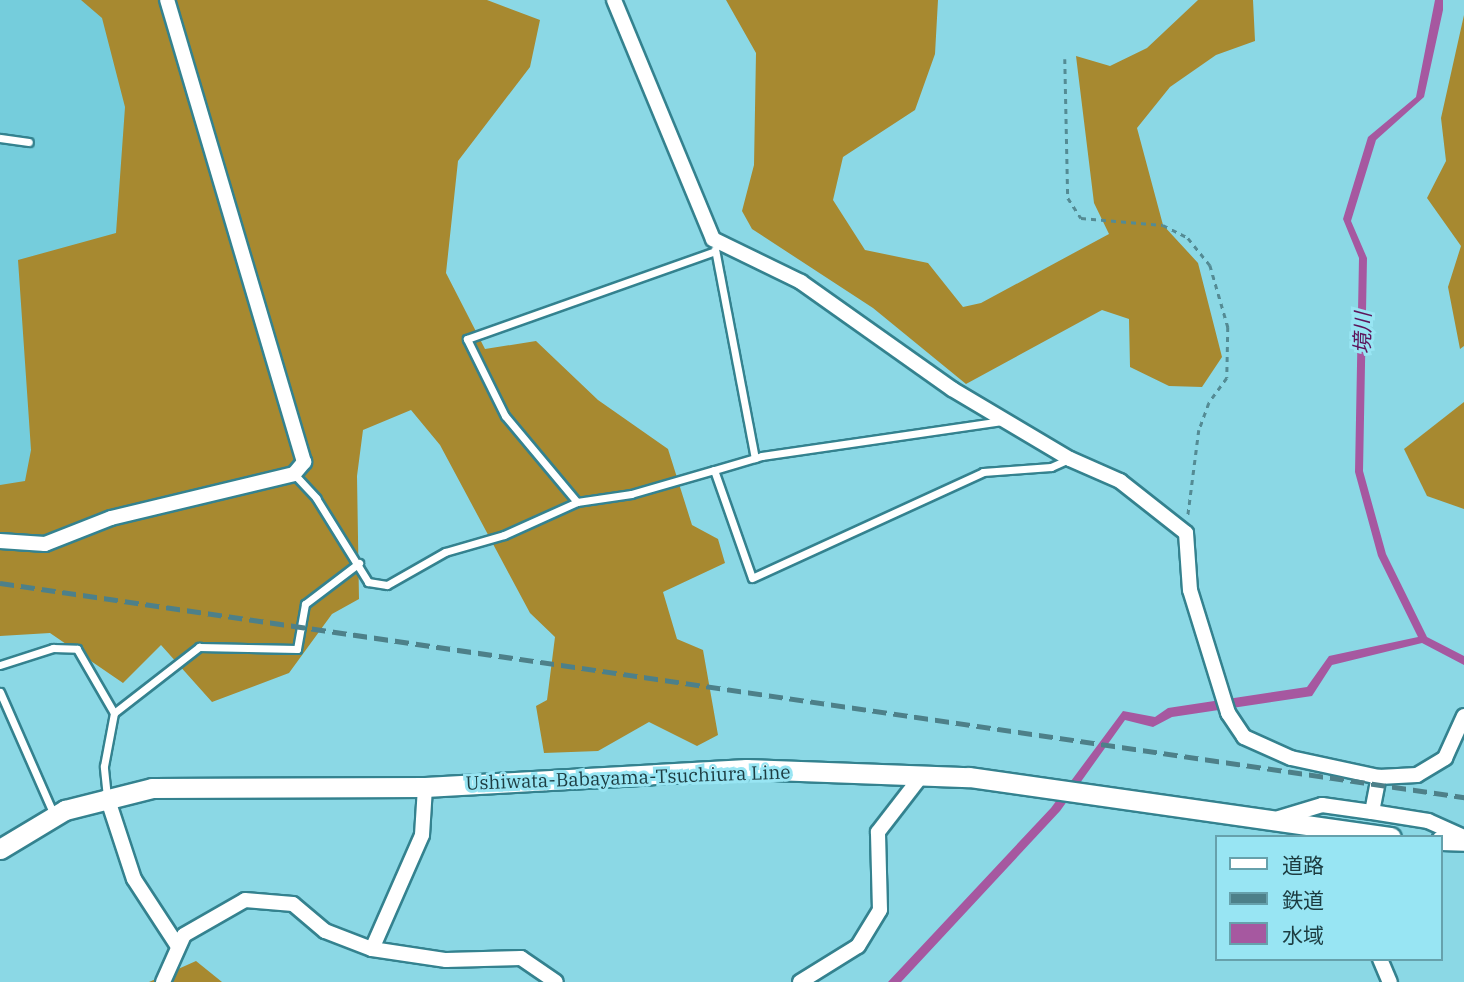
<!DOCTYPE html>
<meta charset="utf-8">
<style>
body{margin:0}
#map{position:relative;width:1464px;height:982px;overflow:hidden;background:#8bd8e5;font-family:"IBM Plex Serif","Noto Sans JP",serif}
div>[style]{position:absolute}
.built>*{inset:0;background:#75cddc}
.forest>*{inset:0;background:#a78930}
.water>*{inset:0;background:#a658a0}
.path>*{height:2.5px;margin-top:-1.25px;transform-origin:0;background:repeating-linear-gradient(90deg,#548b94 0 5px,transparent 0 10px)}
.roads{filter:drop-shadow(2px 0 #34828f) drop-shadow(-2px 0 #34828f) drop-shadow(0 2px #34828f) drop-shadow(0 -2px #34828f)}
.service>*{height:7px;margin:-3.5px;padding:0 3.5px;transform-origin:3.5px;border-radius:3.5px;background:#fff}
.minor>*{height:14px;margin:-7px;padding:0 7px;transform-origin:7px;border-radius:7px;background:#fff}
.secondary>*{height:19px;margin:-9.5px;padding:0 9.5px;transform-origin:9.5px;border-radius:9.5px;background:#fff}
.rail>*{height:4.5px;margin-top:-2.25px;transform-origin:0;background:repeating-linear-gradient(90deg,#4d8089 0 14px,transparent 0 21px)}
span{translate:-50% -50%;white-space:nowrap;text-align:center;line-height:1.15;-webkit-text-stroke:6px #98e5f3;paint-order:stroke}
.street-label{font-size:19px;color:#1c3c41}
.water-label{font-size:21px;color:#5d135a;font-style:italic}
.legend{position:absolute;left:1215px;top:835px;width:228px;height:126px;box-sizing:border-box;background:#98e5f3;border:2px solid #66a1ac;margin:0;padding:9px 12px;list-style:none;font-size:21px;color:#1c3c41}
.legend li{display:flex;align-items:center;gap:14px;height:35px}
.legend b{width:35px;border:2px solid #66a1ac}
</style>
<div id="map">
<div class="built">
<div style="clip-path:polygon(0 0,126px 0,178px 93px,0 556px)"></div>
</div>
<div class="forest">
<div style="clip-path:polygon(81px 0,487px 0,540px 20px,530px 67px,458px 161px,446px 273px,485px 349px,536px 341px,598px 400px,668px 449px,692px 525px,718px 539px,725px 563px,663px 592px,677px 639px,703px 650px,718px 735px,697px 746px,649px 722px,598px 751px,544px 753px,536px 706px,547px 700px,555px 637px,530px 613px,440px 445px,411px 410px,363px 430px,357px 476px,359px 599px,332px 614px,289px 673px,212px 702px,161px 645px,123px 683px,50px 633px,0 636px,0 485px,25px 481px,31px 450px,18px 260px,116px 233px,125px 107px,102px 18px)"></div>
<div style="clip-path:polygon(726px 0,938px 0,935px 54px,915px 110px,843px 157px,833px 200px,865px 250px,928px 263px,963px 307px,981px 303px,1109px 234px,1094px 203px,1076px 56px,1110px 66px,1147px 48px,1198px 0,1253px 0,1255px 41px,1216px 55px,1170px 87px,1137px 128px,1163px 225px,1198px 263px,1222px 357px,1202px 387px,1169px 386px,1130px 367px,1129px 319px,1102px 310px,966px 384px,873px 308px,752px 229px,742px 211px,754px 165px,756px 53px)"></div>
<div style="clip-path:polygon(1464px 15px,1464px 346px,1460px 349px,1448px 287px,1461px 246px,1427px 198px,1446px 161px,1441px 118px)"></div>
<div style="clip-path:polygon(1464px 402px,1464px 509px,1427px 496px,1404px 449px)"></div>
<div style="clip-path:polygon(196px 961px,222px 982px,149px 982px)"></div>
</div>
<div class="water">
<div style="clip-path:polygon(1435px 0,1443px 0,1443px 10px,1424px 97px,1376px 140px,1351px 221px,1367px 258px,1363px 471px,1386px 554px,1427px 637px,1464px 656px,1464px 665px,1422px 643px,1332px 665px,1312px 696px,1172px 717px,1153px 727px,1125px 720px,1060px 811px,901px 982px,888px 982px,1051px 808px,1123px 711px,1155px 717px,1168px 708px,1307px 687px,1329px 656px,1418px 637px,1378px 556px,1355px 472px,1359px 258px,1343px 219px,1368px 137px,1416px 97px)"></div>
</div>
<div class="path">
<div style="left:1065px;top:59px;width:139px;rotate:88.8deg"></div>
<div style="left:1068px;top:198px;width:24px;rotate:57deg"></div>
<div style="left:1081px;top:218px;width:82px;rotate:4.9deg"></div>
<div style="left:1163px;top:225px;width:28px;rotate:27deg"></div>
<div style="left:1188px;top:238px;width:35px;rotate:51deg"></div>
<div style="left:1210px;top:265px;width:65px;rotate:73.8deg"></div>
<div style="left:1228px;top:327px;width:51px;rotate:91.1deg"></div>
<div style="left:1227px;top:378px;width:31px;rotate:126deg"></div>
<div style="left:1209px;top:403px;width:29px;rotate:110deg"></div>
<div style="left:1199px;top:430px;width:87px;rotate:97.3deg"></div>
</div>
<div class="roads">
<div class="service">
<div style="left:0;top:138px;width:29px;rotate:8deg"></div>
<div style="left:715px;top:249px;width:213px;rotate:79.2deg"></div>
<div style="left:1002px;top:421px;width:243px;rotate:171.7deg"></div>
<div style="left:762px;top:456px;width:50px;rotate:163.7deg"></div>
<div style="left:714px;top:470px;width:114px;rotate:70.6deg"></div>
<div style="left:752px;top:578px;width:254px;rotate:-24.6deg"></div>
<div style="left:983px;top:472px;width:68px;rotate:-4.2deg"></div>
<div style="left:1051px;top:467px;width:20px;rotate:-24deg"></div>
<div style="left:294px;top:474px;width:33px;rotate:47deg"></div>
<div style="left:316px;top:498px;width:99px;rotate:58.2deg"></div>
<div style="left:368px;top:582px;width:19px;rotate:9deg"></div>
<div style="left:387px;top:585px;width:67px;rotate:-29.6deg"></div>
<div style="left:445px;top:552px;width:61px;rotate:-16.1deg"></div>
<div style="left:504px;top:535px;width:80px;rotate:-24.3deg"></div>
<div style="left:577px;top:502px;width:55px;rotate:-8.4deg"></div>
<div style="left:631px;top:494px;width:86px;rotate:-16.1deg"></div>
<div style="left:577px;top:502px;width:112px;rotate:-129.9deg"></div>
<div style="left:505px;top:416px;width:86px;rotate:-116.3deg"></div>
<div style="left:467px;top:339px;width:263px;rotate:-19.5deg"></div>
<div style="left:0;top:665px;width:56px;rotate:-17.8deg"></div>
<div style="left:53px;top:648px;width:24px;rotate:2deg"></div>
<div style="left:77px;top:649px;width:74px;rotate:60deg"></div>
<div style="left:0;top:692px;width:134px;rotate:66.3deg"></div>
<div style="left:107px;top:797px;width:31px;rotate:-96deg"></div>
<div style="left:104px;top:766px;width:54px;rotate:-79.3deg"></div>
<div style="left:114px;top:713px;width:108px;rotate:-37.8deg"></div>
<div style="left:199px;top:647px;width:98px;rotate:1.2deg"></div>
<div style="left:297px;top:649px;width:46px;rotate:-79.9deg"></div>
<div style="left:305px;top:604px;width:68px;rotate:-37.2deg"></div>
</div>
<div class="minor">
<div style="left:614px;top:0;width:259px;rotate:67.5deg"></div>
<div style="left:713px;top:239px;width:98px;rotate:26deg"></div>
<div style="left:801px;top:282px;width:185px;rotate:35.3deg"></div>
<div style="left:952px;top:389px;width:137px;rotate:30.7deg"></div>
<div style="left:1070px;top:459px;width:55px;rotate:23.7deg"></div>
<div style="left:1120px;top:481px;width:84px;rotate:38.2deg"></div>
<div style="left:1186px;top:533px;width:57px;rotate:86deg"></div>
<div style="left:1190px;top:590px;width:129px;rotate:72.8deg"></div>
<div style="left:1228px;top:713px;width:29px;rotate:56deg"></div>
<div style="left:1244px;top:737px;width:51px;rotate:24.1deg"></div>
<div style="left:1291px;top:758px;width:90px;rotate:12.2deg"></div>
<div style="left:1379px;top:777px;width:38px;rotate:-3deg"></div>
<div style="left:1417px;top:775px;width:33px;rotate:-31deg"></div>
<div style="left:1445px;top:758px;width:46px;rotate:-65.7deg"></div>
<div style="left:0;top:541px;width:45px;rotate:3.8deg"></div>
<div style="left:45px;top:544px;width:71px;rotate:-21.5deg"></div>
<div style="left:111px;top:518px;width:188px;rotate:-13.5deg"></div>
<div style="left:294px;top:474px;width:16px;rotate:-50deg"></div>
<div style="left:304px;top:462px;width:482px;rotate:-106.5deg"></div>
<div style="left:107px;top:797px;width:86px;rotate:71.8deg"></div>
<div style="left:134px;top:879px;width:79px;rotate:56.9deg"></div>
<div style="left:1372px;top:812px;width:57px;rotate:9.1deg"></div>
<div style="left:1428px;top:821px;width:39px;rotate:24deg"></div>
<div style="left:1279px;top:818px;width:45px;rotate:-16.8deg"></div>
<div style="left:1322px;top:805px;width:50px;rotate:8deg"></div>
<div style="left:1372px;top:812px;width:36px;rotate:-79deg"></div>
<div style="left:372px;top:949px;width:124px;rotate:-66.3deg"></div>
<div style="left:422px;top:835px;width:48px;rotate:-86.4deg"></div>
<div style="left:1380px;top:959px;width:25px;rotate:67deg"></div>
<div style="left:163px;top:982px;width:51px;rotate:-65.9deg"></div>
<div style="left:184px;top:935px;width:70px;rotate:-29.8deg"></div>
<div style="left:245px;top:900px;width:48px;rotate:4.8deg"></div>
<div style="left:293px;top:904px;width:42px;rotate:40.2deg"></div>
<div style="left:325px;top:931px;width:50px;rotate:21deg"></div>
<div style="left:372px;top:949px;width:75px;rotate:8.5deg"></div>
<div style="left:446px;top:960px;width:75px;rotate:-1.5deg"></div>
<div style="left:521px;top:958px;width:42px;rotate:34.4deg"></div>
<div style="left:800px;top:982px;width:68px;rotate:-31.8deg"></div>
<div style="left:858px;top:946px;width:42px;rotate:-58.6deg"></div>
<div style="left:880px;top:910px;width:78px;rotate:-91.5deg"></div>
<div style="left:878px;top:832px;width:72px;rotate:-52.3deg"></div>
</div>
<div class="secondary">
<div style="left:1441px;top:840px;width:23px;rotate:2deg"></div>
<div style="left:0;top:849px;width:76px;rotate:-31deg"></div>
<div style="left:65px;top:810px;width:90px;rotate:-14.2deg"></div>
<div style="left:152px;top:788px;width:273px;rotate:-0.2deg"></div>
<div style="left:425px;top:787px;width:322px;rotate:-3.2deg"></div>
<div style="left:746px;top:769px;width:223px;rotate:2.1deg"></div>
<div style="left:969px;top:777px;width:426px;rotate:8.1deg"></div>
</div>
</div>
<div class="rail">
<div style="left:0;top:583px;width:1480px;rotate:8.32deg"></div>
</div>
<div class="street-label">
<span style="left:628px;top:778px;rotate:-2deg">Ushiwata-Babayama-Tsuchiura Line</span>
</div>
<div class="water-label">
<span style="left:1362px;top:333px;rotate:-89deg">境川</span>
</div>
<ul class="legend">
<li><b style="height:9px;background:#fff"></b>道路</li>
<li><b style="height:9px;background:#4d8089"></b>鉄道</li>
<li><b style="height:19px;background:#a658a0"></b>水域</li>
</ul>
</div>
